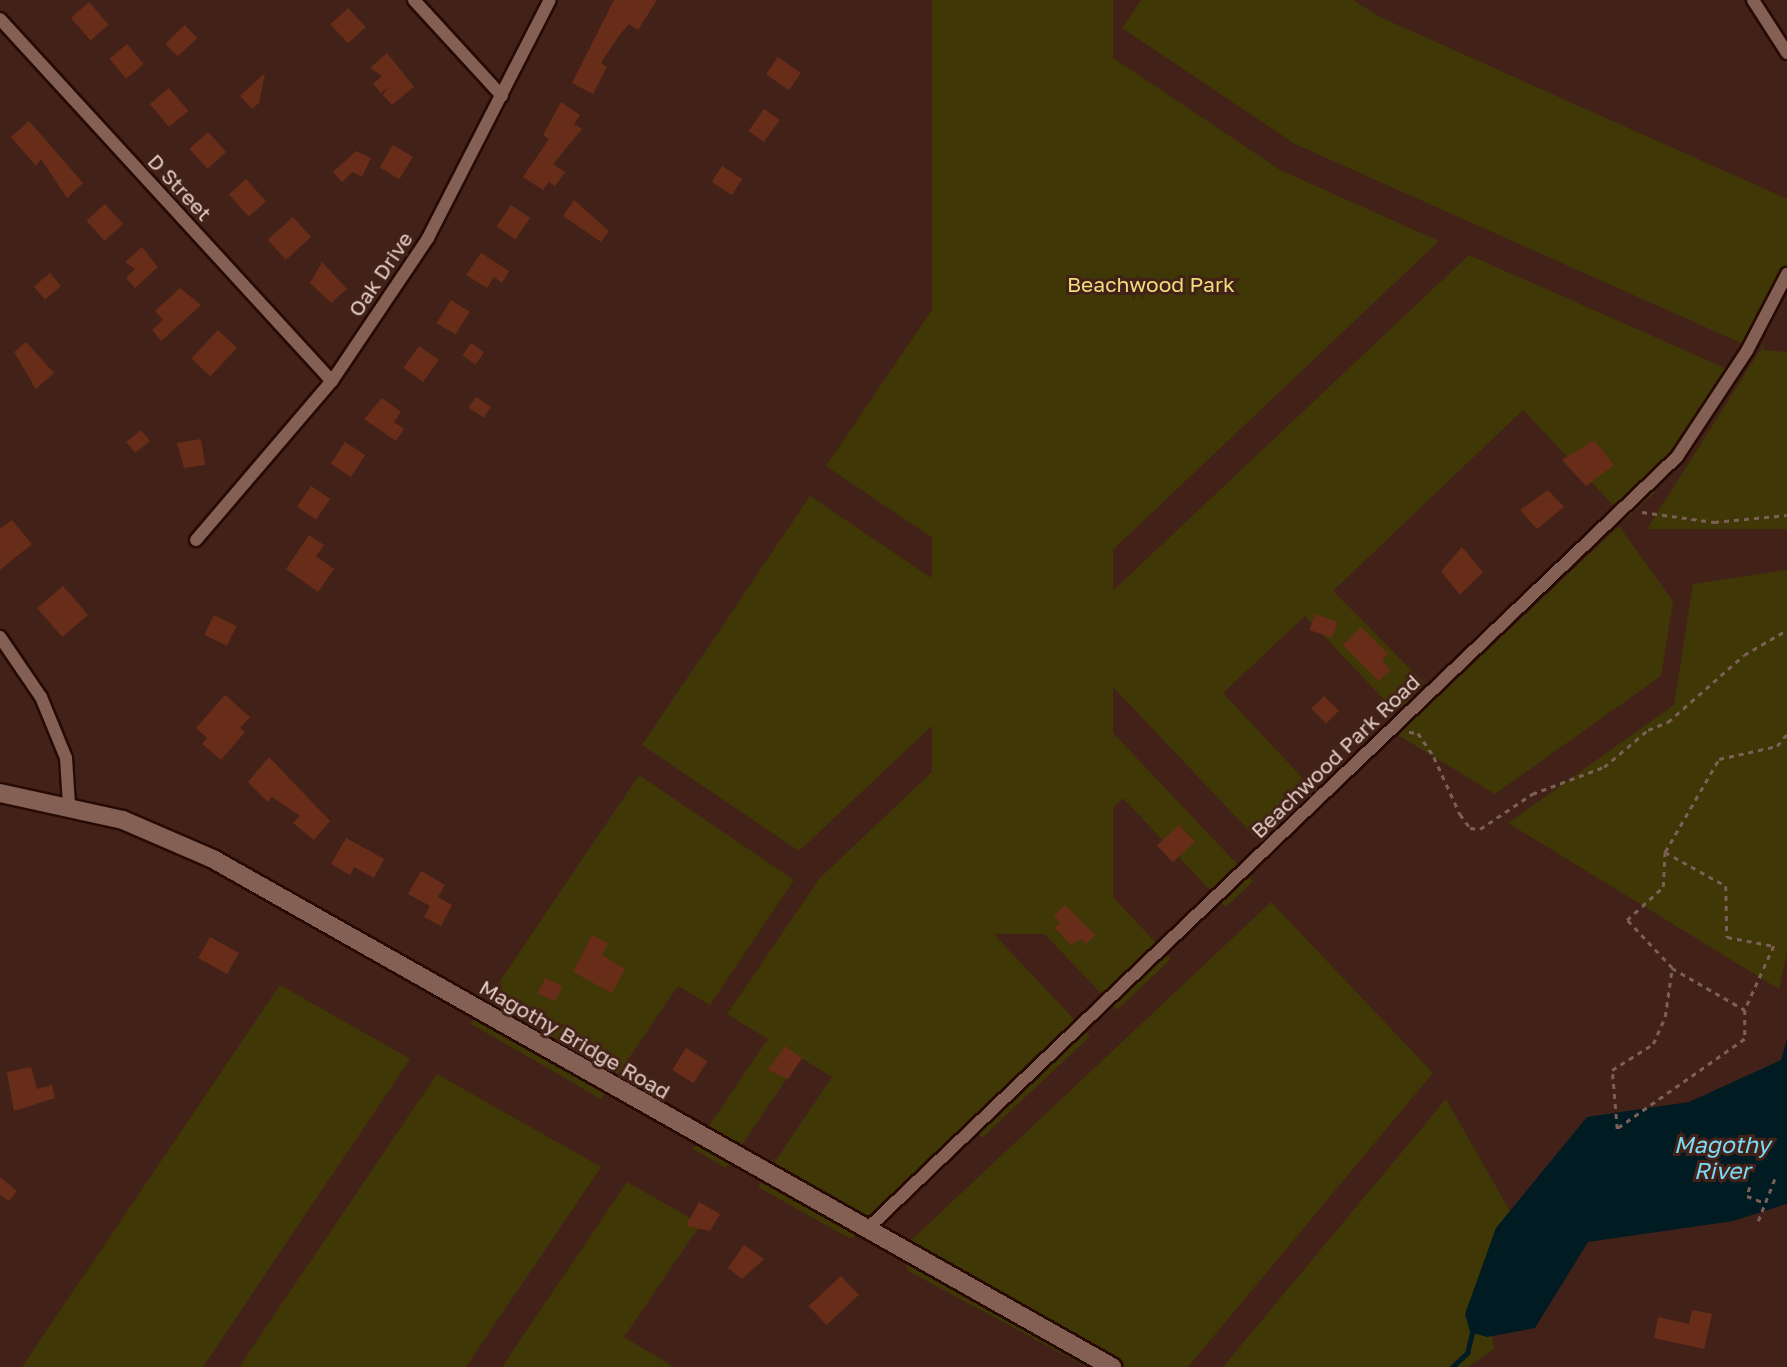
<!DOCTYPE html>
<style>
body{margin:0}
#map{position:relative;width:1787px;height:1367px;overflow:hidden;background:#422218;font-family:"Golos Text",sans-serif}
div>[style]{position:absolute}
.green>*{inset:0;background:#3f3705;transform-origin:0 0}
.water>*{inset:0;background:#001b22}
.stream>*{height:5px;margin:-2.5px;padding:0 2.5px;transform-origin:2.5px;border-radius:2.5px;background:#001b22}
.building>*{inset:0;background:#682d18;transform-origin:0 0}
.path>*{height:2.5px;margin-top:-1.25px;transform-origin:0;background:repeating-linear-gradient(90deg,#7c6057 0 5px,transparent 0 10px)}
.roads{filter:drop-shadow(2px 0 #270a03) drop-shadow(-2px 0 #270a03) drop-shadow(0 2px #270a03) drop-shadow(0 -2px #270a03)}
.minor>*{height:12px;margin:-6px;padding:0 6px;transform-origin:6px;border-radius:6px;background:#846054}
.secondary>*{height:18px;margin:-9px;padding:0 9px;transform-origin:9px;border-radius:9px;background:#846054}
span{translate:-50% -50%;white-space:nowrap;text-align:center;line-height:1.15;-webkit-text-stroke:6px #422218;paint-order:stroke}
.street-label{font-size:21px;color:#e2cdc6}
.park-label{font-size:21px;color:#eedd7a}
.water-label{font-size:23px;color:#7cd9f5;font-style:italic}
</style>
<div id="map">
<div class="green">
<div style="left:932px;top:0;width:181px;height:934px"></div>
<div style="clip-path:polygon(1141px 0,1353px 0,1380px 17px,1787px 199px,1787px 288px,1750px 347px,1295px 144px,1122px 28px)"></div>
<div style="clip-path:polygon(1106px 53px,1280px 170px,1439px 241px,1045px 614px,826px 466px)"></div>
<div style="clip-path:polygon(1469px 255px,1734px 372px,1654px 493px,1626px 519px,1523px 410px,1333px 591px,1438px 697px,1619px 526px,1673px 601px,1661px 676px,1495px 794px,1398px 735px,1408px 725px,1305px 616px,1223px 693px,1326px 803px,1271px 854px,1065px 636px)"></div>
<div style="clip-path:polygon(1764px 344px,1763px 350px,1787px 352px,1787px 529px,1647px 529px)"></div>
<div style="clip-path:polygon(810px 496px,1023px 640px,799px 851px,642px 745px)"></div>
<div style="clip-path:polygon(1787px 570px,1787px 952px,1779px 989px,1508px 823px,1674px 705px,1693px 584px)"></div>
<div style="clip-path:polygon(1047px 663px,1253px 881px,1226px 907px,1123px 798px,1069px 850px,1171px 959px,1117px 1010px,1013px 901px,987px 927px,1090px 1036px,982px 1138px,975px 1131px,870px 1232px,849px 1238px,758px 1187px,832px 1077px,801px 1058px,726px 1168px,693px 1149px,768px 1039px,727px 1014px,820px 878px)"></div>
<div style="clip-path:polygon(639px 775px,794px 880px,710px 1005px,678px 986px,601px 1099px,471px 1024px)"></div>
<div style="clip-path:polygon(1271px 902px,1433px 1073px,1188px 1367px,1087px 1367px,908px 1271px,903px 1248px)"></div>
<div style="clip-path:polygon(280px 985px,410px 1059px,203px 1367px,22px 1367px)"></div>
<div style="clip-path:polygon(437px 1074px,601px 1167px,466px 1367px,239px 1367px)"></div>
<div style="clip-path:polygon(1446px 1099px,1526px 1239px,1482px 1277px,1494px 1349px,1468px 1367px,1223px 1367px)"></div>
<div style="clip-path:polygon(627px 1182px,701px 1224px,624px 1337px,674px 1367px,502px 1367px)"></div>
</div>
<div class="water">
<div style="clip-path:polygon(1787px 1039px,1787px 1204px,1733px 1221px,1588px 1242px,1535px 1328px,1487px 1337px,1470px 1332px,1465px 1314px,1496px 1228px,1587px 1117px,1689px 1102px,1781px 1060px)"></div>
</div>
<div class="stream">
<div style="left:1452px;top:1367px;width:21px;rotate:-43deg"></div>
<div style="left:1467px;top:1353px;width:29px;rotate:-76deg"></div>
</div>
<div class="building">
<div style="clip-path:polygon(614px 0,657px 0,638px 30px,629px 24px,618px 37px,601px 63px,607px 67px,593px 94px,572px 83px)"></div>
<div style="left:89px;top:2px;width:30px;height:24px;rotate:49deg"></div>
<div style="left:348px;top:8px;width:26px;height:24px;rotate:47deg"></div>
<div style="left:185px;top:25px;width:18px;height:27px;rotate:47deg"></div>
<div style="left:127px;top:44px;width:26px;height:23px;rotate:50deg"></div>
<div style="clip-path:polygon(387px 53px,414px 87px,392px 105px,383px 95px,387px 88px,381px 93px,373px 84px,382px 76px,370px 68px)"></div>
<div style="left:778px;top:57px;width:28px;height:21px;rotate:35deg"></div>
<div style="clip-path:polygon(265px 73px,259px 103px,252px 109px,240px 96px)"></div>
<div style="left:169px;top:88px;width:30px;height:25px;rotate:50deg"></div>
<div style="clip-path:polygon(561px 102px,580px 115px,574px 124px,582px 129px,553px 164px,565px 172px,555px 186px,549px 182px,543px 190px,523px 177px,549px 139px,543px 135px)"></div>
<div style="left:764px;top:109px;width:19px;height:27px;rotate:35deg"></div>
<div style="clip-path:polygon(29px 121px,83px 183px,67px 198px,41px 159px,36px 166px,11px 137px)"></div>
<div style="left:208px;top:132px;width:27px;height:25px;rotate:48deg"></div>
<div style="left:393px;top:145px;width:23px;height:26px;rotate:31deg"></div>
<div style="clip-path:polygon(356px 151px,371px 158px,362px 177px,353px 172px,342px 182px,333px 172px)"></div>
<div style="left:722px;top:166px;width:24px;height:19px;rotate:33deg"></div>
<div style="left:246px;top:179px;width:30px;height:23px;rotate:48deg"></div>
<div style="clip-path:polygon(574px 200px,609px 231px,601px 242px,563px 216px)"></div>
<div style="left:105px;top:204px;width:27px;height:25px;rotate:48deg"></div>
<div style="left:511px;top:205px;width:23px;height:26px;rotate:34deg"></div>
<div style="left:293px;top:217px;width:27px;height:34px;rotate:48deg"></div>
<div style="clip-path:polygon(142px 247px,158px 267px,135px 288px,126px 278px,135px 269px,125px 262px)"></div>
<div style="clip-path:polygon(481px 253px,509px 271px,502px 283px,494px 277px,487px 288px,466px 275px)"></div>
<div style="clip-path:polygon(322px 262px,347px 289px,331px 303px,310px 283px)"></div>
<div style="left:50px;top:273px;width:17px;height:21px;rotate:50deg"></div>
<div style="clip-path:polygon(180px 288px,201px 305px,161px 341px,152px 330px,163px 320px,155px 311px)"></div>
<div style="left:451px;top:300px;width:22px;height:27px;rotate:32deg"></div>
<div style="left:218px;top:330px;width:26px;height:39px;rotate:43deg"></div>
<div style="clip-path:polygon(26px 342px,54px 373px,36px 389px,14px 352px)"></div>
<div style="left:471px;top:343px;width:16px;height:15px;rotate:35deg"></div>
<div style="left:419px;top:346px;width:24px;height:27px;rotate:35deg"></div>
<div style="left:476px;top:397px;width:18px;height:13px;rotate:34deg"></div>
<div style="clip-path:polygon(382px 398px,401px 412px,394px 422px,404px 429px,396px 441px,364px 419px)"></div>
<div style="left:141px;top:430px;width:14px;height:19px;rotate:51deg"></div>
<div style="clip-path:polygon(201px 439px,205px 465px,184px 468px,177px 443px)"></div>
<div style="clip-path:polygon(1594px 440px,1614px 465px,1586px 486px,1562px 460px)"></div>
<div style="left:345px;top:442px;width:24px;height:26px;rotate:33deg"></div>
<div style="left:311px;top:486px;width:23px;height:25px;rotate:34deg"></div>
<div style="clip-path:polygon(1548px 490px,1564px 507px,1537px 529px,1520px 510px)"></div>
<div style="clip-path:polygon(12px 520px,32px 544px,0 570px,0 529px)"></div>
<div style="clip-path:polygon(309px 535px,324px 545px,316px 556px,334px 569px,318px 592px,286px 569px)"></div>
<div style="clip-path:polygon(1462px 547px,1483px 572px,1460px 595px,1441px 571px)"></div>
<div style="left:63px;top:586px;width:38px;height:34px;rotate:49deg"></div>
<div style="left:1315px;top:614px;width:24px;height:17px;rotate:19deg"></div>
<div style="left:214px;top:615px;width:25px;height:22px;rotate:26deg"></div>
<div style="clip-path:polygon(1361px 627px,1388px 654px,1382px 661px,1391px 670px,1379px 681px,1343px 645px)"></div>
<div style="clip-path:polygon(225px 695px,250px 717px,240px 728px,245px 732px,221px 760px,202px 744px,207px 738px,196px 728px)"></div>
<div style="left:1324px;top:696px;width:21px;height:18px;rotate:45deg"></div>
<div style="clip-path:polygon(269px 757px,330px 821px,314px 840px,293px 823px,300px 816px,272px 797px,268px 802px,248px 782px)"></div>
<div style="left:1179px;top:825px;width:23px;height:30px;rotate:47deg"></div>
<div style="clip-path:polygon(346px 838px,384px 859px,374px 878px,354px 867px,350px 875px,331px 864px)"></div>
<div style="clip-path:polygon(421px 871px,445px 885px,438px 897px,452px 905px,441px 926px,424px 917px,430px 906px,408px 894px)"></div>
<div style="clip-path:polygon(1065px 905px,1095px 935px,1086px 944px,1081px 939px,1071px 945px,1055px 928px,1060px 923px,1054px 916px)"></div>
<div style="clip-path:polygon(592px 935px,608px 943px,602px 955px,625px 969px,612px 993px,573px 972px)"></div>
<div style="left:210px;top:937px;width:33px;height:24px;rotate:29deg"></div>
<div style="left:545px;top:978px;width:19px;height:17px;rotate:25deg"></div>
<div style="clip-path:polygon(785px 1046px,802px 1058px,788px 1079px,768px 1070px)"></div>
<div style="left:686px;top:1048px;width:25px;height:26px;rotate:32deg"></div>
<div style="clip-path:polygon(31px 1067px,37px 1089px,52px 1085px,55px 1098px,14px 1111px,7px 1072px)"></div>
<div style="clip-path:polygon(0 1177px,17px 1191px,9px 1201px,0 1195px)"></div>
<div style="clip-path:polygon(699px 1202px,720px 1214px,710px 1231px,686px 1226px)"></div>
<div style="clip-path:polygon(744px 1245px,764px 1259px,742px 1279px,728px 1268px)"></div>
<div style="left:841px;top:1276px;width:26px;height:44px;rotate:47deg"></div>
<div style="clip-path:polygon(1692px 1310px,1712px 1314px,1704px 1349px,1654px 1338px,1658px 1317px,1689px 1324px)"></div>
</div>
<div class="path">
<div style="left:1642px;top:512px;width:73px;rotate:7.9deg"></div>
<div style="left:1714px;top:522px;width:73px;rotate:-5.5deg"></div>
<div style="left:1409px;top:732px;width:9px;rotate:6deg"></div>
<div style="left:1418px;top:733px;width:29px;rotate:56deg"></div>
<div style="left:1434px;top:757px;width:63px;rotate:65.5deg"></div>
<div style="left:1460px;top:814px;width:17px;rotate:54deg"></div>
<div style="left:1470px;top:828px;width:10px;rotate:6deg"></div>
<div style="left:1480px;top:829px;width:63px;rotate:-33.9deg"></div>
<div style="left:1532px;top:794px;width:77px;rotate:-20.6deg"></div>
<div style="left:1604px;top:767px;width:57px;rotate:-40.1deg"></div>
<div style="left:1648px;top:730px;width:22px;rotate:-22deg"></div>
<div style="left:1668px;top:722px;width:101px;rotate:-41.4deg"></div>
<div style="left:1744px;top:655px;width:50px;rotate:-30.2deg"></div>
<div style="left:1665px;top:852px;width:70px;rotate:29.1deg"></div>
<div style="left:1726px;top:886px;width:51px;rotate:88.9deg"></div>
<div style="left:1727px;top:937px;width:48px;rotate:10.8deg"></div>
<div style="left:1774px;top:946px;width:70px;rotate:114.4deg"></div>
<div style="left:1745px;top:1010px;width:29px;rotate:90deg"></div>
<div style="left:1745px;top:1039px;width:156px;rotate:144.9deg"></div>
<div style="left:1617px;top:1129px;width:59px;rotate:-94.8deg"></div>
<div style="left:1612px;top:1070px;width:49px;rotate:-32.4deg"></div>
<div style="left:1653px;top:1044px;width:30px;rotate:-66deg"></div>
<div style="left:1665px;top:1017px;width:49px;rotate:-81.9deg"></div>
<div style="left:1672px;top:968px;width:66px;rotate:-133.2deg"></div>
<div style="left:1627px;top:920px;width:49px;rotate:-42.5deg"></div>
<div style="left:1663px;top:887px;width:35px;rotate:-87deg"></div>
<div style="left:1665px;top:852px;width:108px;rotate:-59.9deg"></div>
<div style="left:1719px;top:759px;width:59px;rotate:-12.6deg"></div>
<div style="left:1777px;top:746px;width:16px;rotate:-50deg"></div>
<div style="left:1672px;top:968px;width:84px;rotate:29.9deg"></div>
<div style="left:1750px;top:1187px;width:9px;rotate:108deg"></div>
<div style="left:1747px;top:1196px;width:19px;rotate:21deg"></div>
<div style="left:1758px;top:1221px;width:46px;rotate:-68.4deg"></div>
</div>
<div class="roads">
<div class="minor">
<div style="left:414px;top:0;width:130px;rotate:47.5deg"></div>
<div style="left:1753px;top:0;width:63px;rotate:57.3deg"></div>
<div style="left:0;top:19px;width:491px;rotate:47.5deg"></div>
<div style="left:196px;top:540px;width:209px;rotate:-49.5deg"></div>
<div style="left:332px;top:381px;width:172px;rotate:-56.1deg"></div>
<div style="left:428px;top:238px;width:267px;rotate:-62.9deg"></div>
<div style="left:0;top:637px;width:73px;rotate:55.7deg"></div>
<div style="left:41px;top:697px;width:66px;rotate:67.7deg"></div>
<div style="left:66px;top:758px;width:47px;rotate:86.3deg"></div>
<div style="left:865px;top:1231px;width:1122px;rotate:-43.63deg"></div>
<div style="left:1677px;top:457px;width:127px;rotate:-56.6deg"></div>
<div style="left:1747px;top:351px;width:87px;rotate:-62.5deg"></div>
</div>
<div class="secondary">
<div style="left:0;top:793px;width:126px;rotate:12.4deg"></div>
<div style="left:123px;top:820px;width:98px;rotate:23.4deg"></div>
<div style="left:213px;top:859px;width:1033px;rotate:29.47deg"></div>
</div>
</div>
<div class="street-label">
<span style="left:180px;top:187px;rotate:47deg">D Street</span>
<span style="left:380px;top:274px;rotate:-56deg">Oak Drive</span>
<span style="left:1335px;top:756px;rotate:-44deg">Beachwood Park Road</span>
<span style="left:575px;top:1039px;rotate:30deg">Magothy Bridge Road</span>
</div>
<div class="park-label">
<span style="left:1151px;top:284px">Beachwood Park</span>
</div>
<div class="water-label">
<span style="left:1722px;top:1157px">Magothy<br>River</span>
</div>
</div>
